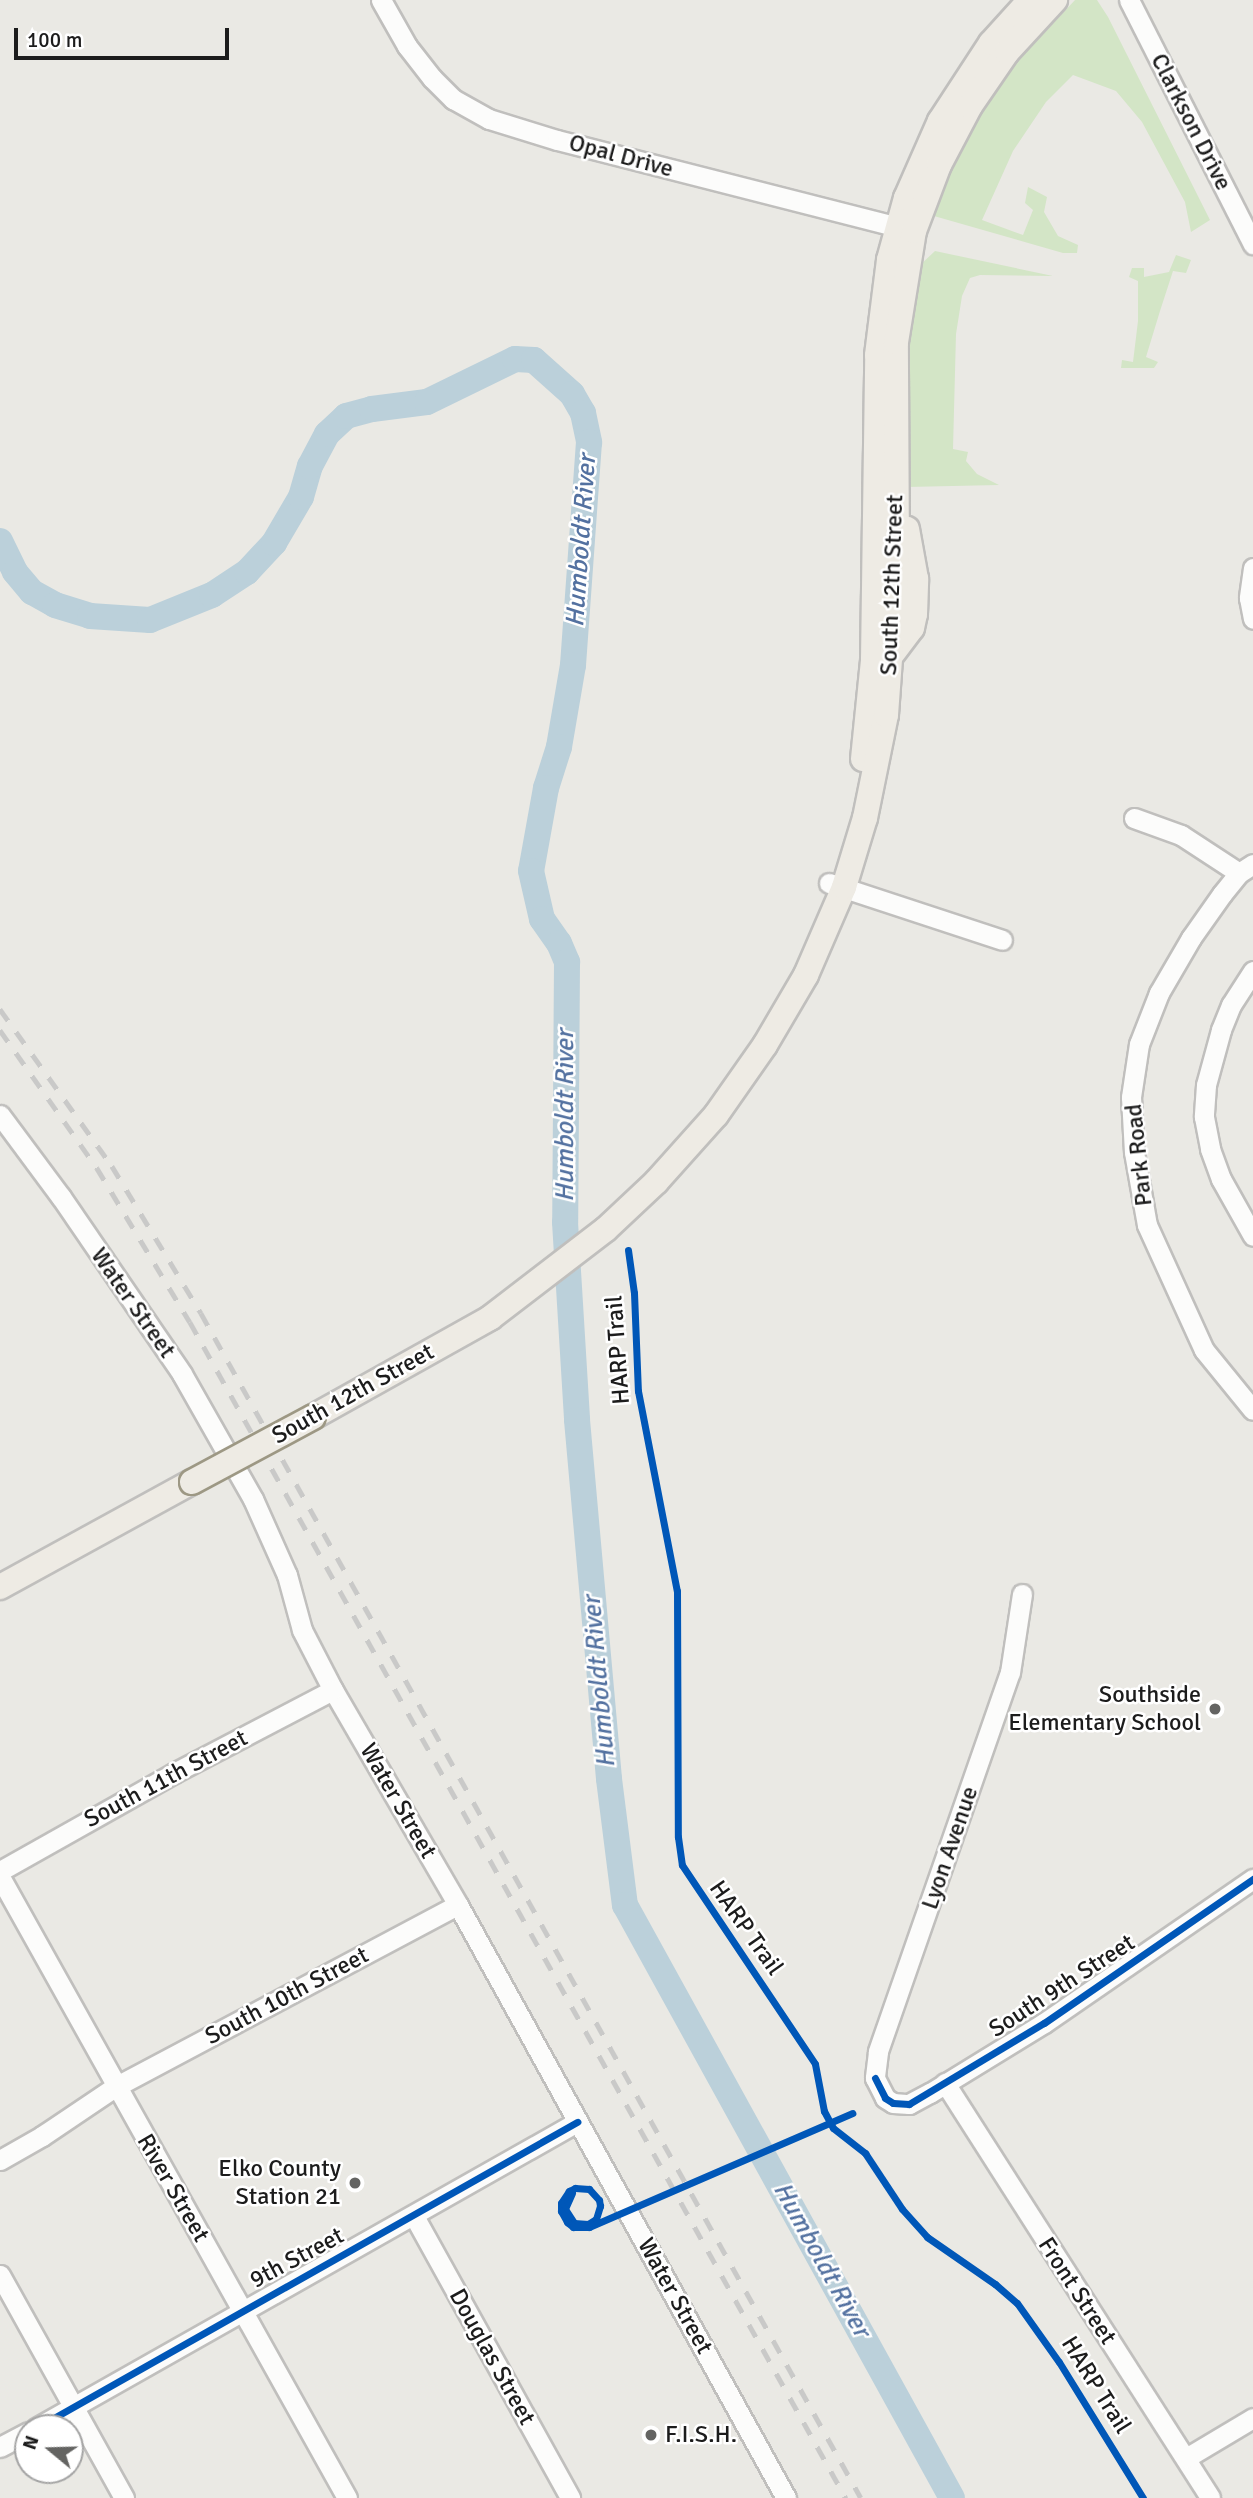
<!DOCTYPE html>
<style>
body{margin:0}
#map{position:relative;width:1253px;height:2498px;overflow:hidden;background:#eae9e4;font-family:Signika,sans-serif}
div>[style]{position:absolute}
.grass>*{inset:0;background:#d3e5c6}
.river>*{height:26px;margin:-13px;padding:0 13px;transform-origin:13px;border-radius:13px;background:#bbd0da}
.roads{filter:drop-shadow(2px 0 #c0bfbd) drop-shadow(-2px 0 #c0bfbd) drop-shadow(0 2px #c0bfbd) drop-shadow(0 -2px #c0bfbd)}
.minor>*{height:19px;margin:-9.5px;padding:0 9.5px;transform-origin:9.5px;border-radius:9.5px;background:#fcfcfb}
.major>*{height:24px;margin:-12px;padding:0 12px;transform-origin:12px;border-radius:12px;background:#eeebe4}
.rail>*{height:4.5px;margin-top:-2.25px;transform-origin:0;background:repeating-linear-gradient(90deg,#c9c9c8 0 14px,transparent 0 28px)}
.bridges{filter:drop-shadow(2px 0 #9d9884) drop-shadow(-2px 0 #9d9884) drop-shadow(0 2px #9d9884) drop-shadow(0 -2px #9d9884)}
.major-bridge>*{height:24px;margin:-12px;padding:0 12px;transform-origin:12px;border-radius:12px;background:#eeebe4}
.cycleway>*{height:7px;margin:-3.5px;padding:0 3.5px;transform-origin:3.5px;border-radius:3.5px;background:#0057b8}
.dots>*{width:19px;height:19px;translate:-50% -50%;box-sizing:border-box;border:4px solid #fff;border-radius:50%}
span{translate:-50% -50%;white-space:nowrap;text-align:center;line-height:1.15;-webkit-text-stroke:5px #fff;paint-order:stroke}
.street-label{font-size:24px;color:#1c1c1c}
.poi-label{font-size:24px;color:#1c1c1c}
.right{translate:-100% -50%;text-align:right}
.left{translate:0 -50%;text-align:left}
.water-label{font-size:26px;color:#5371a0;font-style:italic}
.north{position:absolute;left:14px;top:2414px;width:70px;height:70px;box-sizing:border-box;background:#fff;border:2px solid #a4a4a4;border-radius:50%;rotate:289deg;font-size:19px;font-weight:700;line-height:28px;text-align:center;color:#1c1c1c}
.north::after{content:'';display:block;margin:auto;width:24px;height:32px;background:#646462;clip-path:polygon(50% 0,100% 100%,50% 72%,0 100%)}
.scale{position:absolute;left:14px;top:28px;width:215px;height:32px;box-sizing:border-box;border:4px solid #1c1c1c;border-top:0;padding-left:9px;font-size:21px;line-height:24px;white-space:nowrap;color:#1c1c1c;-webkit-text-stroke:5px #fff;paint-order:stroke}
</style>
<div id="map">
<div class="grass">
<div style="clip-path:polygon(1075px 0,1097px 0,1108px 17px,1210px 220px,1191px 232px,1185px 202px,1142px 122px,1116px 91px,1073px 75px,1046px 102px,1013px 151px,982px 220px,1023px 235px,1033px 210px,1025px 203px,1028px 187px,1047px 197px,1044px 212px,1058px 236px,1078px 245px,1077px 253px,1063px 253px,934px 216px,950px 170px,991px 96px,1015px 64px)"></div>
<div style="clip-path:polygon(935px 251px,1053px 276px,980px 275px,970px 278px,962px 296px,956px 334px,953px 449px,968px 452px,966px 461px,977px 474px,999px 485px,906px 487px,909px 331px,917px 268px)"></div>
<div style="clip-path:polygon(1176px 255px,1191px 260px,1186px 273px,1173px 271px,1160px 311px,1146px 357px,1158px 362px,1154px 368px,1121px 368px,1122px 360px,1133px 362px,1138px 321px,1138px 281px,1129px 277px,1132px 268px,1144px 268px,1144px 277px,1169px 272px)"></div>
</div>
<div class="river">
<div style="left:0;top:541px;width:34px;rotate:64deg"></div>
<div style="left:15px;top:572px;width:26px;rotate:50deg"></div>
<div style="left:32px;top:592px;width:26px;rotate:29deg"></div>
<div style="left:55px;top:605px;width:37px;rotate:17deg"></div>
<div style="left:90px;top:616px;width:60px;rotate:3.8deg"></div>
<div style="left:150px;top:620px;width:67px;rotate:-22deg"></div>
<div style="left:212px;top:595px;width:42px;rotate:-33.3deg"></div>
<div style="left:247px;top:572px;width:40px;rotate:-47deg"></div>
<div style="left:274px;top:543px;width:53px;rotate:-59.6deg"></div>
<div style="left:301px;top:497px;width:32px;rotate:-74deg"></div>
<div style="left:310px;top:466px;width:36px;rotate:-62deg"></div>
<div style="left:327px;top:434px;width:26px;rotate:-43deg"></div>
<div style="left:346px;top:416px;width:27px;rotate:-15deg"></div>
<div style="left:372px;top:409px;width:55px;rotate:-7.3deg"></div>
<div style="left:427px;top:402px;width:98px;rotate:-26deg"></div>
<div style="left:515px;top:359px;width:19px;rotate:3deg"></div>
<div style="left:534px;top:360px;width:51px;rotate:41.8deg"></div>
<div style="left:572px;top:394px;width:22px;rotate:60deg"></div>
<div style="left:583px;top:413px;width:30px;rotate:78deg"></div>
<div style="left:589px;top:442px;width:224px;rotate:94.1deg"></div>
<div style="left:573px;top:665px;width:83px;rotate:99.7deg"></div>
<div style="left:559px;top:747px;width:43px;rotate:107.6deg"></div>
<div style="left:546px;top:788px;width:84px;rotate:100.2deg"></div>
<div style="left:531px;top:871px;width:49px;rotate:77.1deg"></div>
<div style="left:542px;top:919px;width:29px;rotate:55deg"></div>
<div style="left:559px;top:943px;width:21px;rotate:67deg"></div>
<div style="left:567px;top:962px;width:260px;rotate:90.4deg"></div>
<div style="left:565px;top:1222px;width:198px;rotate:86.5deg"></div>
<div style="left:577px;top:1420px;width:360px;rotate:84.9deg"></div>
<div style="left:609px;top:1779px;width:127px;rotate:82.8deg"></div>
<div style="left:625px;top:1905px;width:677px;rotate:61.13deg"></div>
</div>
<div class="roads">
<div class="minor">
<div style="left:381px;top:0;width:53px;rotate:60.5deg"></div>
<div style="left:407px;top:46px;width:41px;rotate:52deg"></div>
<div style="left:432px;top:78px;width:30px;rotate:45deg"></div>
<div style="left:453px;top:99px;width:41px;rotate:29.1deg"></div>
<div style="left:489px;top:119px;width:71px;rotate:17.2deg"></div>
<div style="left:557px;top:140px;width:363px;rotate:14.3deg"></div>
<div style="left:1129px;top:0;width:274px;rotate:63.1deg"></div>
<div style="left:1253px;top:568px;width:30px;rotate:98deg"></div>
<div style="left:1249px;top:598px;width:21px;rotate:79deg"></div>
<div style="left:1134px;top:818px;width:50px;rotate:19.9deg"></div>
<div style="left:1181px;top:835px;width:69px;rotate:33.2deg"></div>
<div style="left:1253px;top:864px;width:17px;rotate:147deg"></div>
<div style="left:1239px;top:873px;width:27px;rotate:129deg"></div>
<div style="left:1222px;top:894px;width:54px;rotate:125.2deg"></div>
<div style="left:1191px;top:938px;width:64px;rotate:120.2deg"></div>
<div style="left:1159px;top:993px;width:55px;rotate:111.4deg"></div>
<div style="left:1139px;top:1044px;width:54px;rotate:98.6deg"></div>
<div style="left:1131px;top:1097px;width:55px;rotate:86.9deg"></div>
<div style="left:1134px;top:1152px;width:74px;rotate:79.9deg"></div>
<div style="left:1147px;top:1225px;width:137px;rotate:65.5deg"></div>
<div style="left:1204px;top:1350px;width:77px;rotate:50.8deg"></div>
<div style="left:829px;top:883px;width:182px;rotate:18.2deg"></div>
<div style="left:1253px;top:971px;width:40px;rotate:122.9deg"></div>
<div style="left:1231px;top:1005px;width:27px;rotate:112deg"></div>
<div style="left:1221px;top:1030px;width:57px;rotate:105.3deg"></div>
<div style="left:1206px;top:1085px;width:32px;rotate:94deg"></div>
<div style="left:1204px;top:1117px;width:33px;rotate:79deg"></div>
<div style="left:1210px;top:1149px;width:32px;rotate:70deg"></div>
<div style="left:1221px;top:1179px;width:65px;rotate:60.7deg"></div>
<div style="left:0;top:1115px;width:102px;rotate:53.4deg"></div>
<div style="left:61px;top:1197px;width:214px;rotate:55.6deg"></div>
<div style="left:182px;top:1374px;width:144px;rotate:60.4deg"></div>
<div style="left:253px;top:1499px;width:83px;rotate:65.9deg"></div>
<div style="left:287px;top:1575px;width:57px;rotate:74.7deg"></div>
<div style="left:302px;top:1630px;width:68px;rotate:62.7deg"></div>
<div style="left:333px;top:1690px;width:249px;rotate:59.8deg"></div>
<div style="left:458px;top:1905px;width:678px;rotate:61.05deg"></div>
<div style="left:1022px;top:1594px;width:79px;rotate:98.7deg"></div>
<div style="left:1010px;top:1672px;width:402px;rotate:109.2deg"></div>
<div style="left:878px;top:2052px;width:26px;rotate:97deg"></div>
<div style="left:875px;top:2078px;width:22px;rotate:63deg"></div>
<div style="left:885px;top:2098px;width:9px;rotate:32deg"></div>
<div style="left:893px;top:2103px;width:16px;rotate:4deg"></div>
<div style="left:909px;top:2104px;width:24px;rotate:-28deg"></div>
<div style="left:930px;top:2093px;width:134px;rotate:-31.6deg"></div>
<div style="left:1044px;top:2023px;width:254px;rotate:-34.6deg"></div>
<div style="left:0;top:1871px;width:200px;rotate:-29.4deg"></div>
<div style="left:174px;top:1773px;width:179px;rotate:-27.6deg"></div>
<div style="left:0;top:1877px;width:711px;rotate:60.8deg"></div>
<div style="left:945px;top:2083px;width:492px;rotate:57.4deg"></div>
<div style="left:0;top:2160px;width:48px;rotate:-29.7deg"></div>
<div style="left:42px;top:2136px;width:88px;rotate:-33.9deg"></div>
<div style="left:115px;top:2087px;width:388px;rotate:-28deg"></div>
<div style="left:414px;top:2216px;width:322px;rotate:61deg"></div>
<div style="left:0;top:2275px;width:255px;rotate:60.9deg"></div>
<div style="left:36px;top:2428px;width:622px;rotate:-29.49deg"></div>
<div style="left:0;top:2447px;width:32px;rotate:-28deg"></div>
<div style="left:1186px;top:2458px;width:78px;rotate:-30.8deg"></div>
</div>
<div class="major">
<div style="left:893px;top:653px;width:31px;rotate:-53deg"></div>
<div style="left:912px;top:628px;width:14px;rotate:-78deg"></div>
<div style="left:915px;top:614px;width:35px;rotate:-88deg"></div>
<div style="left:916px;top:579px;width:51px;rotate:-100.2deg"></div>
<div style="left:863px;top:759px;width:100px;rotate:-84.2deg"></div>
<div style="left:873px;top:660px;width:305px;rotate:-89.2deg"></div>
<div style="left:877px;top:355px;width:96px;rotate:-82.8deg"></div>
<div style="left:889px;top:260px;width:64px;rotate:-74.7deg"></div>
<div style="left:906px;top:198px;width:84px;rotate:-66.2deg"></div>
<div style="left:940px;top:121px;width:93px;rotate:-56.8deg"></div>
<div style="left:991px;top:43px;width:58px;rotate:-47.8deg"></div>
<div style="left:313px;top:1417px;width:203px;rotate:-29.2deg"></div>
<div style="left:490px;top:1318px;width:146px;rotate:-37.5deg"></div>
<div style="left:606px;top:1229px;width:69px;rotate:-43.2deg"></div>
<div style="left:656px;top:1182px;width:90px;rotate:-48.2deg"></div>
<div style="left:716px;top:1115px;width:85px;rotate:-55deg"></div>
<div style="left:765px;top:1045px;width:81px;rotate:-59.6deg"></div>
<div style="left:806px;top:975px;width:96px;rotate:-66.6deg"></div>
<div style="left:844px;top:887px;width:72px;rotate:-73.1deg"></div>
<div style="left:865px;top:818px;width:105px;rotate:-78.5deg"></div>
<div style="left:886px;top:715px;width:154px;rotate:-85.9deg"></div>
<div style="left:897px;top:561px;width:219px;rotate:-90.3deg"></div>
<div style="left:896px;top:342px;width:112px;rotate:-80.8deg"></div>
<div style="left:914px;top:231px;width:71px;rotate:-69.3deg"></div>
<div style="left:939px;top:165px;width:67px;rotate:-62.3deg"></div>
<div style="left:970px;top:106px;width:65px;rotate:-55.6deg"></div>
<div style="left:1007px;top:52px;width:71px;rotate:-47.3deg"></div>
<div style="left:0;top:1587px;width:219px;rotate:-28.7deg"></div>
</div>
</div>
<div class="rail">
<div style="left:0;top:1009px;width:193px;rotate:54.5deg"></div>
<div style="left:112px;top:1166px;width:172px;rotate:58.8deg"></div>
<div style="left:201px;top:1313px;width:1356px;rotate:60.88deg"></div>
<div style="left:0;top:1030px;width:169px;rotate:54.9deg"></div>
<div style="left:97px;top:1168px;width:180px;rotate:58.9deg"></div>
<div style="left:190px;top:1322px;width:1347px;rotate:60.85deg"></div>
</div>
<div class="bridges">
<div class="major-bridge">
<div style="left:192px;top:1482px;width:137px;rotate:-28.2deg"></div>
</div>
</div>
<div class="cycleway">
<div style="left:628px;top:1250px;width:43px;rotate:82.1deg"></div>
<div style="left:634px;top:1293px;width:98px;rotate:87.7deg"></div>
<div style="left:638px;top:1391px;width:204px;rotate:79deg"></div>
<div style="left:677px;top:1591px;width:246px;rotate:89.8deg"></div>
<div style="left:678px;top:1837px;width:28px;rotate:82deg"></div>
<div style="left:682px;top:1865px;width:239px;rotate:56.2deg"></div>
<div style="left:815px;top:2064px;width:48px;rotate:79.2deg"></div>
<div style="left:824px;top:2111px;width:19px;rotate:62deg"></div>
<div style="left:833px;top:2128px;width:41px;rotate:38deg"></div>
<div style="left:865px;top:2153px;width:67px;rotate:56.5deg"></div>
<div style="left:902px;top:2209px;width:38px;rotate:48deg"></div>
<div style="left:927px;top:2237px;width:83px;rotate:34.7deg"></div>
<div style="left:995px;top:2284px;width:29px;rotate:41deg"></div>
<div style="left:1017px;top:2303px;width:72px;rotate:54.6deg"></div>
<div style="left:1059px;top:2362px;width:160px;rotate:58.3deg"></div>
<div style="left:875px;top:2078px;width:22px;rotate:63deg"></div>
<div style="left:885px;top:2098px;width:9px;rotate:32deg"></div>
<div style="left:893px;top:2103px;width:16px;rotate:4deg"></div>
<div style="left:909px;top:2104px;width:157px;rotate:-31deg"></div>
<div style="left:1044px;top:2023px;width:254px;rotate:-34.6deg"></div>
<div style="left:572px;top:2193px;width:17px;rotate:114deg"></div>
<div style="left:565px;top:2209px;width:17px;rotate:57deg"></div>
<div style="left:574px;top:2223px;width:14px;rotate:4deg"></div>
<div style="left:588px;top:2224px;width:9px;rotate:-32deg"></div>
<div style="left:596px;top:2219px;width:14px;rotate:-73deg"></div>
<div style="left:600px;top:2206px;width:6px;rotate:-99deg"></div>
<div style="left:599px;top:2200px;width:15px;rotate:-132deg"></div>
<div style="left:589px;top:2189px;width:14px;rotate:-176deg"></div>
<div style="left:575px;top:2188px;width:7px;rotate:153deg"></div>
<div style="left:569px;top:2191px;width:14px;rotate:124deg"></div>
<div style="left:561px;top:2203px;width:8px;rotate:90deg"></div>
<div style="left:561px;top:2211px;width:13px;rotate:61deg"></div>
<div style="left:567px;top:2222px;width:8px;rotate:40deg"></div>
<div style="left:573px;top:2227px;width:16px"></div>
<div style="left:589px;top:2227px;width:287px;rotate:-23.4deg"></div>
<div style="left:36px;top:2428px;width:622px;rotate:-29.49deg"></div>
</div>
<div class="dots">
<div style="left:1215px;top:1709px;background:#646462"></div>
<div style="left:355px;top:2183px;background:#646462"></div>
<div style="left:651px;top:2435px;background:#646462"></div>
</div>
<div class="street-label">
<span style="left:1191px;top:122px;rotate:63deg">Clarkson Drive</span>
<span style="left:621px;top:156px;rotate:15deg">Opal Drive</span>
<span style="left:892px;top:585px;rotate:-88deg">South 12th Street</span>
<span style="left:1139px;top:1155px;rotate:-96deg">Park Road</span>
<span style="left:133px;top:1303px;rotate:55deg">Water Street</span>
<span style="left:618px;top:1350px;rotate:-94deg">HARP Trail</span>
<span style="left:353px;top:1394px;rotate:-29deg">South 12th Street</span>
<span style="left:166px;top:1779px;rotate:-28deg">South 11th Street</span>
<span style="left:398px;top:1801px;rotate:60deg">Water Street</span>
<span style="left:950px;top:1848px;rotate:-71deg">Lyon Avenue</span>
<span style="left:746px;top:1928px;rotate:55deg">HARP Trail</span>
<span style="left:1062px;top:1986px;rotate:-33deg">South 9th Street</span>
<span style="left:287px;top:1996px;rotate:-28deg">South 10th Street</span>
<span style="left:173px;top:2188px;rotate:60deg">River Street</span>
<span style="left:297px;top:2258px;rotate:-28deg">9th Street</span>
<span style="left:1077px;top:2291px;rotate:57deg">Front Street</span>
<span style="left:675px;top:2296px;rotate:61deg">Water Street</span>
<span style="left:492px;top:2357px;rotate:61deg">Douglas Street</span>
<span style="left:1096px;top:2385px;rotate:58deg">HARP Trail</span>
</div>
<div class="poi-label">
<span class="right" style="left:1201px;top:1709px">Southside<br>Elementary School</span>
<span class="right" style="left:341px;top:2183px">Elko County<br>Station 21</span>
<span class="left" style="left:665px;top:2435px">F.I.S.H.</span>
</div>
<div class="water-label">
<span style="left:582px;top:541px;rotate:-86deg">Humboldt River</span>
<span style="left:566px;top:1116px;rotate:-90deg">Humboldt River</span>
<span style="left:600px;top:1682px;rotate:-95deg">Humboldt River</span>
<span style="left:821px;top:2260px;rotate:61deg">Humboldt River</span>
</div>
<div class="north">N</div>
<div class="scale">100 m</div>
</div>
